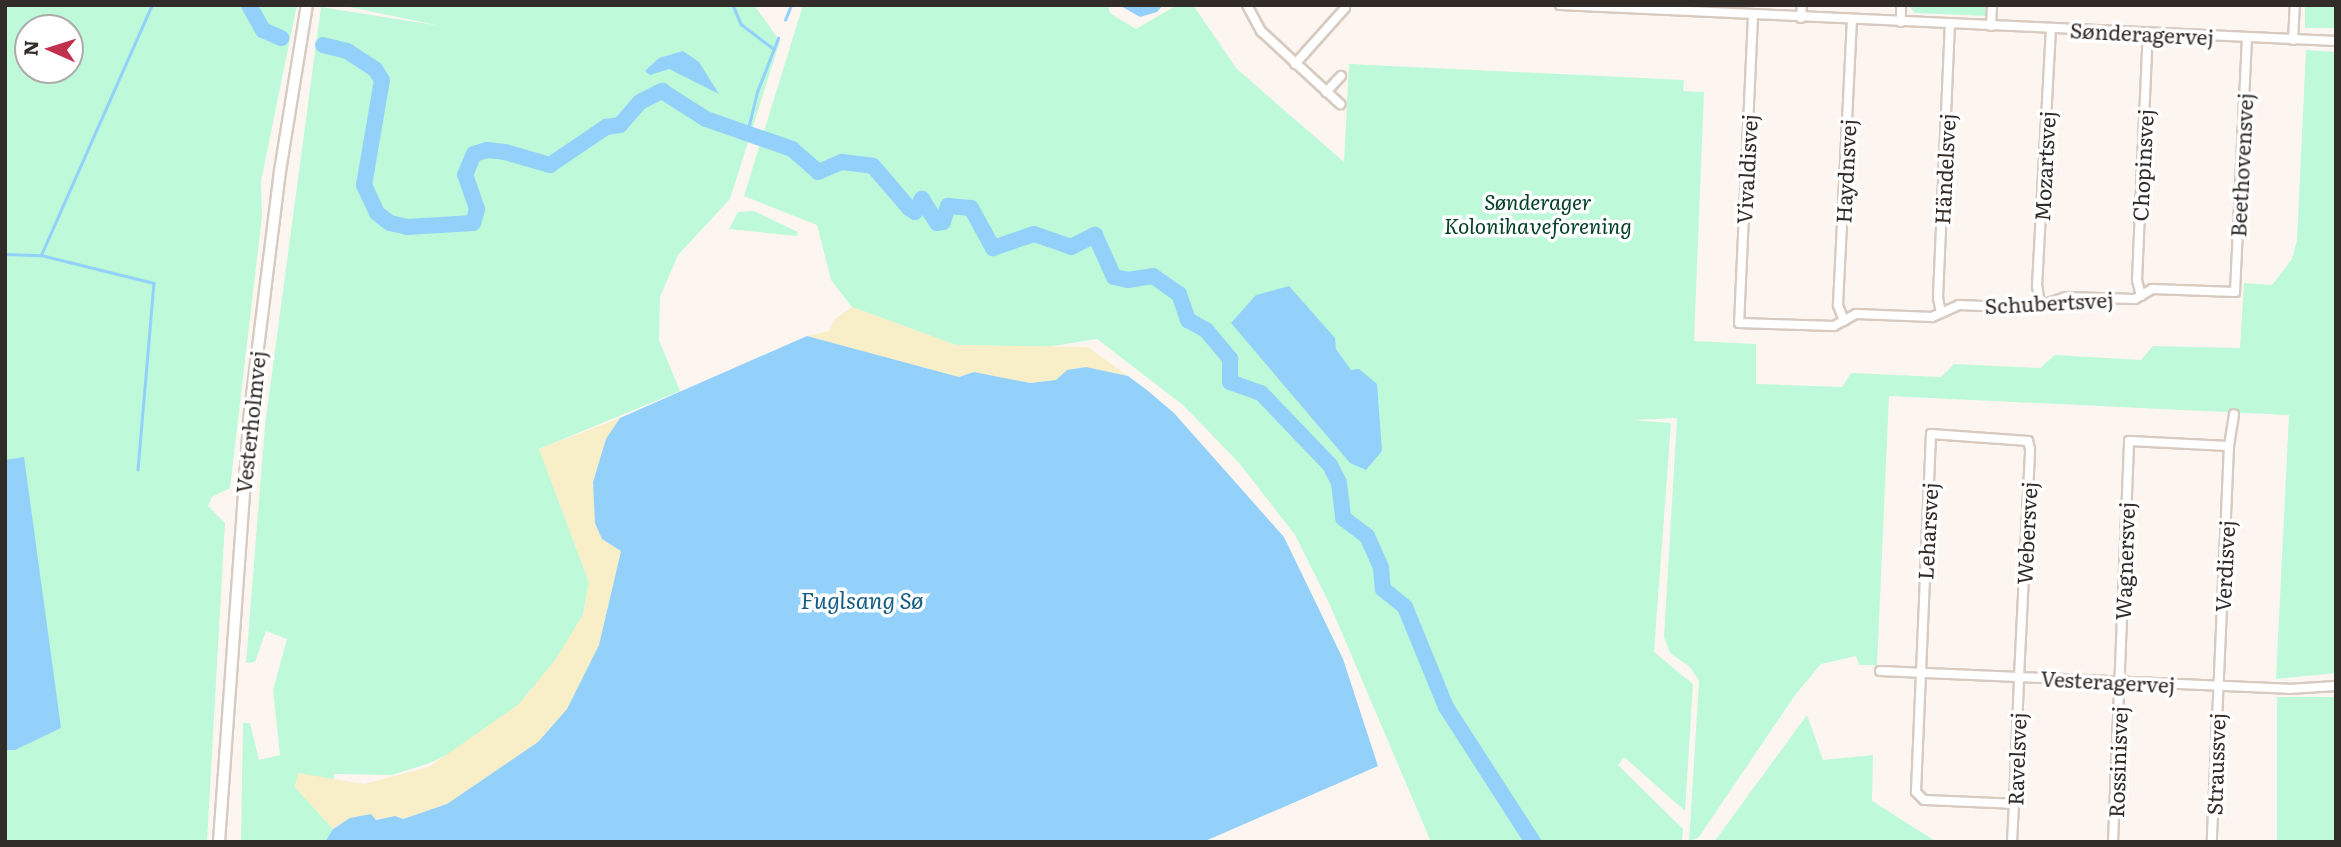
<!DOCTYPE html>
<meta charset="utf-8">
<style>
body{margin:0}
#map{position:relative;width:2341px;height:847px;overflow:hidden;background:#fdf6f0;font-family:Literata,serif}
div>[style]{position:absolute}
.green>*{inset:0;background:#bef9d9;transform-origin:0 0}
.sand>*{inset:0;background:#f8eec8}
.water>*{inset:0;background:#93d1fb}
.stream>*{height:2.5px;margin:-1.25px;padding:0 1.25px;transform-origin:1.25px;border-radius:1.25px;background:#93d1fb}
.river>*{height:16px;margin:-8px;padding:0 8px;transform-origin:8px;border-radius:8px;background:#93d1fb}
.roads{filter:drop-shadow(2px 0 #d7cbc1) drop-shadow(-2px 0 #d7cbc1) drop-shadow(0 2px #d7cbc1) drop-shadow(0 -2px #d7cbc1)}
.street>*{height:8px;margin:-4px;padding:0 4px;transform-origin:4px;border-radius:4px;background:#fff}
.secondary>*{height:10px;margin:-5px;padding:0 5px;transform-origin:5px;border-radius:5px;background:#fff}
span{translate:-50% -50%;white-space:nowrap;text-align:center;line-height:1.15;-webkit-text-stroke:7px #fff;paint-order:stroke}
.street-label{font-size:21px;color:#312c28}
.park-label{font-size:21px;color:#054029;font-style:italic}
.water-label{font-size:23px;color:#165d85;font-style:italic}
.frame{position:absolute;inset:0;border:7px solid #312c28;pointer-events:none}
.north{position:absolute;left:14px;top:14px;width:70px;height:70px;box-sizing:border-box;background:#fff;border:2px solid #adaba9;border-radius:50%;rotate:273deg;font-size:19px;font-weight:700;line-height:28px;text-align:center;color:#312c28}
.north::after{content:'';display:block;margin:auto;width:24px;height:32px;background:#c1304d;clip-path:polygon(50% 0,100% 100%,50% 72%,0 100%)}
</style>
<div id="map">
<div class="green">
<div style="clip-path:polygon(evenodd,5px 5px,297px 5px,261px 181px,262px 216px,230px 488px,212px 497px,208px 506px,225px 523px,207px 842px,5px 842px,5px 5px,28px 28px,70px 28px,70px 70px,28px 70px,28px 28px)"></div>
<div style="clip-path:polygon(340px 5px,754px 5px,780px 41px,730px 199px,678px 255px,660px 297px,659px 340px,680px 391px,539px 449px,589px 582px,583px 615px,555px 661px,519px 704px,468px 744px,430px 763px,392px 775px,334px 774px,334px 781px,298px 773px,295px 787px,333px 829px,325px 842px,241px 842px,243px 723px,250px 723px,259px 760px,280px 755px,273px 690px,287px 639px,266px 631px,255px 662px,246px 663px,265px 425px,321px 7px,441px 26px)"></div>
<div style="clip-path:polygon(803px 5px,1108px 5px,1110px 13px,1136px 29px,1177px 5px,1193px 5px,1237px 69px,1344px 162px,1349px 64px,1684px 80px,1683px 91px,1704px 92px,1694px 341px,1756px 344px,1756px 384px,1842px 387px,1851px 373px,1941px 377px,1954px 364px,2040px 368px,2055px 355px,2141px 360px,2153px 346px,2240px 348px,2244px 283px,2272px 285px,2292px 259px,2297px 240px,2306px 50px,2336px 52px,2336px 673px,2276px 679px,2289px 415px,1889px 396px,1877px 665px,1859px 665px,1856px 656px,1821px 664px,1795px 695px,1699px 837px,1689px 842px,1699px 681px,1690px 667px,1670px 653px,1664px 637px,1677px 418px,1632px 420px,1671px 423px,1654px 652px,1693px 684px,1685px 811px,1624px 757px,1618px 765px,1683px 829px,1682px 842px,1431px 842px,1330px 605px,1295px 535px,1240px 464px,1183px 405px,1097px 339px,1047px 347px,956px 345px,852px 307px,831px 280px,817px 225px,744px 196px)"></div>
<div style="clip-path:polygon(1908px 5px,1988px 5px,1988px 16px,1915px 13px)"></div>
<div style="left:2305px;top:5px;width:31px;height:23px"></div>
<div style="clip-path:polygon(754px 211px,798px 232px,797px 236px,729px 229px,738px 212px)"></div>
<div style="left:2336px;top:697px;width:145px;height:59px;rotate:90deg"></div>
<div style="clip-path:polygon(1807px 715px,1823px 760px,1873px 755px,1872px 801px,1937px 842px,1714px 842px)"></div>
</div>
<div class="sand">
<div style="clip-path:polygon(852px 307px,956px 345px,1088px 347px,1128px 376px,1086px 367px,1067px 370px,1056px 380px,1030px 383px,974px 372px,959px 377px,807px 336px,829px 331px,835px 319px)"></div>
<div style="clip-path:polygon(620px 418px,606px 440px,593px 482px,621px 551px,599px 645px,567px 709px,538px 742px,447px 804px,402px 819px,350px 818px,333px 829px,295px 787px,298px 773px,364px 784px,429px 767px,519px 704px,555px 660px,583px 615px,589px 582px,539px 449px)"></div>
</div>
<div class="water">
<div style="clip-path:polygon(1119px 5px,1163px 5px,1157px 12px,1140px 17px)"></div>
<div style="clip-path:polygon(683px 51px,699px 62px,719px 94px,669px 69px,650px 75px,645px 71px,659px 58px)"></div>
<div style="clip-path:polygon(1289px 286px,1335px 338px,1336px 349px,1351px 370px,1359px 369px,1377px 384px,1382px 451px,1366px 470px,1350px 463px,1231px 323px,1256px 295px)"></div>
<div style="clip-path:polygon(807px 336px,959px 377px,974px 372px,1030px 383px,1056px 380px,1067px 370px,1086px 367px,1128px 376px,1147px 390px,1174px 413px,1284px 537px,1343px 659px,1378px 766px,1203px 842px,325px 842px,333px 829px,350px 818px,371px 814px,376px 820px,395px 816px,403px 819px,447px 804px,538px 742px,567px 709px,599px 645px,621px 551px,602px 539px,595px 523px,593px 482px,606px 439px,620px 418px)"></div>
<div style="clip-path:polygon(24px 457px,61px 728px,15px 750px,5px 750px,5px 460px)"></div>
</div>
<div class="stream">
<div style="left:733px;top:5px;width:21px;rotate:67deg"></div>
<div style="left:741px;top:24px;width:41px;rotate:37.1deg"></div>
<div style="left:785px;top:20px;width:16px;rotate:-68deg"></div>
<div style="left:747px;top:133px;width:42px;rotate:-76.3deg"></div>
<div style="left:757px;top:92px;width:58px;rotate:-68.7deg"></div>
<div style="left:5px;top:254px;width:36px;rotate:2deg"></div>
<div style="left:41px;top:255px;width:116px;rotate:13.9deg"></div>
<div style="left:154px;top:283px;width:187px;rotate:94.9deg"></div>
<div style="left:41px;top:255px;width:274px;rotate:-66.1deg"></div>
</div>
<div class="river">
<div style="left:249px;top:5px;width:29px;rotate:61deg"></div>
<div style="left:263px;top:30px;width:20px;rotate:24deg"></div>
<div style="left:323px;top:45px;width:25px;rotate:14deg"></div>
<div style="left:347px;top:51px;width:33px;rotate:33deg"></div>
<div style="left:375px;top:69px;width:13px;rotate:58deg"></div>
<div style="left:382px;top:80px;width:107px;rotate:99.7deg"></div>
<div style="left:364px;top:185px;width:31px;rotate:65deg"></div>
<div style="left:377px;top:213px;width:16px;rotate:38deg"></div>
<div style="left:390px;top:223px;width:17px;rotate:13deg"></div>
<div style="left:407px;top:227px;width:66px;rotate:-3.5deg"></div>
<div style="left:473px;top:223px;width:15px;rotate:-74deg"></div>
<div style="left:477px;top:209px;width:36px;rotate:-109deg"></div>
<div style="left:465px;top:175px;width:23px;rotate:-67deg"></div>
<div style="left:474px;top:154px;width:14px;rotate:-17deg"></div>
<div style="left:487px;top:150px;width:18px;rotate:6deg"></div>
<div style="left:505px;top:152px;width:47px;rotate:16.1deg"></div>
<div style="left:550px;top:165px;width:68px;rotate:-34.2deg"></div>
<div style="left:606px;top:127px;width:14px;rotate:-8deg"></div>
<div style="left:620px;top:125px;width:30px;rotate:-49deg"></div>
<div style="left:640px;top:102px;width:25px;rotate:-27deg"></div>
<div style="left:662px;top:91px;width:52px;rotate:32.5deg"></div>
<div style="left:706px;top:119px;width:91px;rotate:19.2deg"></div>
<div style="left:792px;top:149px;width:35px;rotate:41deg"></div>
<div style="left:818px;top:172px;width:26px;rotate:-23deg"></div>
<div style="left:842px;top:162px;width:31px;rotate:7deg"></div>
<div style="left:873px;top:166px;width:55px;rotate:49.4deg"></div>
<div style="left:909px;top:208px;width:7px;rotate:34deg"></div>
<div style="left:915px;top:212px;width:15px;rotate:-62deg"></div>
<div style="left:922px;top:199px;width:28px;rotate:58deg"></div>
<div style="left:937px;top:223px;width:6px;rotate:-9deg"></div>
<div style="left:943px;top:222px;width:17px;rotate:-73deg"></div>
<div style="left:948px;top:206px;width:23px;rotate:5deg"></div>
<div style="left:971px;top:208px;width:46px;rotate:61.2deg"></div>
<div style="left:993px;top:248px;width:43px;rotate:-18.9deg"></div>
<div style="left:1034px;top:234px;width:39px;rotate:19deg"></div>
<div style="left:1071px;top:247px;width:27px;rotate:-27deg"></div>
<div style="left:1095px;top:235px;width:46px;rotate:65.7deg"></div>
<div style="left:1114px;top:277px;width:14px;rotate:12deg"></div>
<div style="left:1128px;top:280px;width:25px;rotate:-9deg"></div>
<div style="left:1153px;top:276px;width:32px;rotate:35deg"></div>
<div style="left:1179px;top:294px;width:28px;rotate:71deg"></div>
<div style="left:1188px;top:320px;width:21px;rotate:29deg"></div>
<div style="left:1206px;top:330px;width:38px;rotate:50deg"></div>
<div style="left:1230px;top:359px;width:23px;rotate:90deg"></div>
<div style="left:1230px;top:382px;width:33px;rotate:20deg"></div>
<div style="left:1261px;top:393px;width:100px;rotate:46.2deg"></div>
<div style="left:1330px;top:465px;width:20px;rotate:63deg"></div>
<div style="left:1339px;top:483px;width:35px;rotate:83deg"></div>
<div style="left:1343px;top:518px;width:30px;rotate:37deg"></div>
<div style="left:1367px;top:536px;width:35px;rotate:66deg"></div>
<div style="left:1381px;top:568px;width:21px;rotate:85deg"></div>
<div style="left:1383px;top:589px;width:28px;rotate:39deg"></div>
<div style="left:1405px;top:607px;width:108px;rotate:67.7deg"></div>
<div style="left:1446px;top:707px;width:161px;rotate:57.2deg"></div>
</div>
<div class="roads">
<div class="street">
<div style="left:1247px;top:5px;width:30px;rotate:62deg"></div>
<div style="left:1261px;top:31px;width:108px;rotate:42.7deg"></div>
<div style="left:1560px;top:5px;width:777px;rotate:2.66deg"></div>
<div style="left:1753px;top:16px;width:307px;rotate:92.6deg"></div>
<div style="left:1739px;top:323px;width:95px;rotate:1.8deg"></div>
<div style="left:1834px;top:326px;width:25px;rotate:-29deg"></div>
<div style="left:1856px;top:314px;width:76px;rotate:2.3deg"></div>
<div style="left:1932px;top:317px;width:30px;rotate:-24deg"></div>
<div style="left:1959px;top:305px;width:73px;rotate:2.4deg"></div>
<div style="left:2032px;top:308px;width:35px;rotate:-18deg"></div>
<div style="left:2065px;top:297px;width:70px;rotate:1.6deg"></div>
<div style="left:2135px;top:299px;width:20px;rotate:-30deg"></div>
<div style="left:2152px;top:289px;width:83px;rotate:2.1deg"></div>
<div style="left:2235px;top:292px;width:254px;rotate:-87.3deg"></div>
<div style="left:1801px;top:18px;width:13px;rotate:-86deg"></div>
<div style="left:1901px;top:22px;width:17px;rotate:-90deg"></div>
<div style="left:1991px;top:26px;width:21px;rotate:-87deg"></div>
<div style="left:2293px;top:40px;width:35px;rotate:-87deg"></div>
<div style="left:1295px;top:64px;width:75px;rotate:-48.2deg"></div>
<div style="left:1326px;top:92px;width:22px;rotate:-47deg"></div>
<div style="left:2141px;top:296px;width:16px;rotate:-104deg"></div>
<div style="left:2137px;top:280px;width:247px;rotate:-87.5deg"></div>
<div style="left:2040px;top:304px;width:18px;rotate:-99deg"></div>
<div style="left:2037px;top:286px;width:257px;rotate:-86.9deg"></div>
<div style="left:1941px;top:313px;width:16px;rotate:-101deg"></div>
<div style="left:1938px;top:297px;width:273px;rotate:-87.5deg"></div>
<div style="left:1844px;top:321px;width:17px;rotate:-111deg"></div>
<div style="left:1838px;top:305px;width:285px;rotate:-87.2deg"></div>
<div style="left:2229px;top:446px;width:32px;rotate:-81deg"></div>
<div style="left:1880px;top:671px;width:409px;rotate:2.5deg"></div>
<div style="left:2289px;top:689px;width:47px;rotate:-3.7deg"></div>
<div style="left:2012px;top:842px;width:38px;rotate:-87deg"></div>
<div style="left:2014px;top:804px;width:127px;rotate:-87.7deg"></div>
<div style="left:2019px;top:677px;width:228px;rotate:-87.2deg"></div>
<div style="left:2030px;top:449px;width:8px;rotate:-104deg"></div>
<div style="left:2028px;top:441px;width:97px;rotate:-175.9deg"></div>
<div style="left:1931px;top:434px;width:358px;rotate:92.4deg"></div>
<div style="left:1916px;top:792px;width:11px;rotate:45deg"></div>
<div style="left:1924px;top:800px;width:90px;rotate:2.5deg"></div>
<div style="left:2113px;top:842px;width:401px;rotate:-87.7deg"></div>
<div style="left:2129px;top:441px;width:100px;rotate:2.9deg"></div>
<div style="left:2229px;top:446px;width:396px;rotate:92.5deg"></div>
</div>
<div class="secondary">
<div style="left:219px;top:842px;width:423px;rotate:-85.9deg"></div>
<div style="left:249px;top:420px;width:251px;rotate:-82.9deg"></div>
<div style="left:280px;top:171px;width:168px;rotate:-80.8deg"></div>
</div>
</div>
<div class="street-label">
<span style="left:2142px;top:33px;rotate:3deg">Sønderagervej</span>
<span style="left:2142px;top:165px;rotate:-87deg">Chopinsvej</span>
<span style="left:2241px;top:165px;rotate:-87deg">Beethovensvej</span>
<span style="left:2044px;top:166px;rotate:-87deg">Mozartsvej</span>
<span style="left:1746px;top:169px;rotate:-87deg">Vivaldisvej</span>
<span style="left:1944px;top:169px;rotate:-87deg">Händelsvej</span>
<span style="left:1845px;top:171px;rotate:-87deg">Haydnsvej</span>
<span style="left:2049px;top:302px;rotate:-3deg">Schubertsvej</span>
<span style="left:250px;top:422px;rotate:-84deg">Vesterholmvej</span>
<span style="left:1927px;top:531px;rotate:-87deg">Leharsvej</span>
<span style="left:2026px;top:533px;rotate:-87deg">Webersvej</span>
<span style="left:2124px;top:561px;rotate:-88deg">Wagnersvej</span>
<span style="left:2224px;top:566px;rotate:-87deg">Verdisvej</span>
<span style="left:2108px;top:681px;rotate:3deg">Vesteragervej</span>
<span style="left:2016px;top:759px;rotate:-88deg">Ravelsvej</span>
<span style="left:2117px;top:762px;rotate:-88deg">Rossinisvej</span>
<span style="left:2215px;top:764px;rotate:-88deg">Straussvej</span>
</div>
<div class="park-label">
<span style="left:1538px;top:213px">Sønderager<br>Kolonihaveforening</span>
</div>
<div class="water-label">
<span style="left:862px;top:599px">Fuglsang Sø</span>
</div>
<div class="frame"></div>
<div class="north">N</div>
</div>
